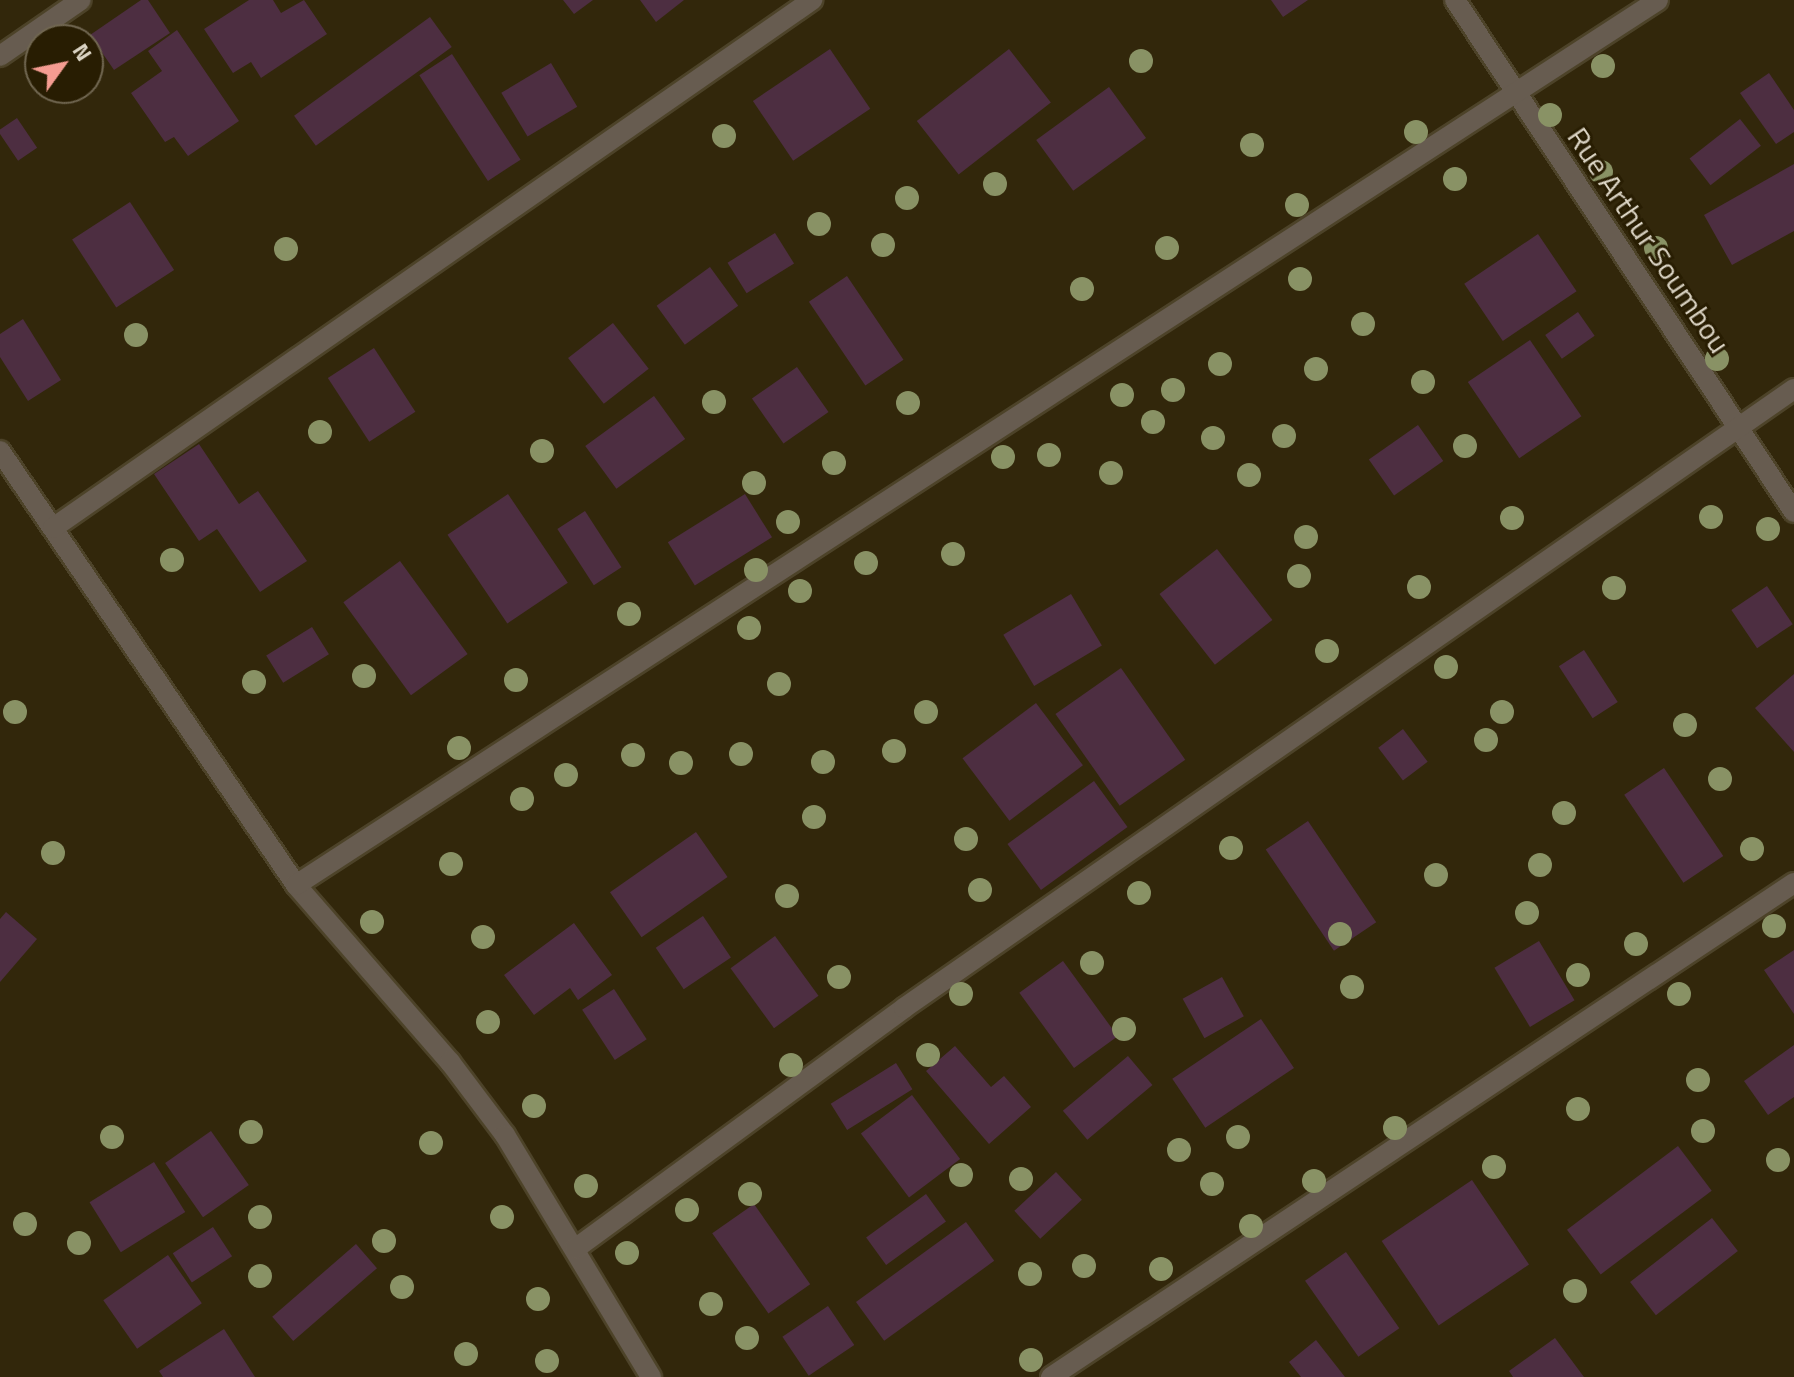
<!DOCTYPE html>
<style>
body{margin:0}
#map{position:relative;width:1794px;height:1377px;overflow:hidden;background:#32270b;font-family:"Titillium Web",sans-serif}
div>[style]{position:absolute}
.building>*{inset:0;background:#4d2e41;transform-origin:0 0}
.roads{filter:drop-shadow(2px 0 #4d4329) drop-shadow(-2px 0 #4d4329) drop-shadow(0 2px #4d4329) drop-shadow(0 -2px #4d4329)}
.minor>*{height:20px;margin:-10px;padding:0 10px;transform-origin:10px;border-radius:10px;background:#675c50}
.trees>*{width:24px;height:24px;margin:-12px;border-radius:50%;background:#899265}
span{translate:-50% -50%;white-space:nowrap;text-align:center;line-height:1.15;-webkit-text-stroke:6px #281d02;paint-order:stroke}
.street-label{font-size:30px;color:#dbd4c4}
.north{position:absolute;left:24px;top:24px;width:80px;height:80px;box-sizing:border-box;background:#281d02;border:2px solid #706650;border-radius:50%;rotate:57deg;font-size:22px;font-weight:700;line-height:32px;text-align:center;color:#dbd4c4}
.north::after{content:'';display:block;margin:auto;width:28px;height:36px;background:#f59c91;clip-path:polygon(50% 0,100% 100%,50% 72%,0 100%)}
</style>
<div id="map">
<div class="building">
<div style="clip-path:polygon(141px 0,148px 0,170px 33px,114px 70px,90px 35px)"></div>
<div style="clip-path:polygon(249px 0,273px 0,281px 13px,304px 0,327px 34px,261px 78px,251px 62px,233px 73px,204px 29px)"></div>
<div style="clip-path:polygon(563px 0,593px 0,574px 14px)"></div>
<div style="clip-path:polygon(640px 0,684px 0,656px 22px)"></div>
<div style="clip-path:polygon(1271px 0,1308px 0,1283px 17px)"></div>
<div style="left:430px;top:17px;width:37px;height:168px;rotate:54deg"></div>
<div style="clip-path:polygon(177px 30px,239px 121px,188px 156px,174px 137px,165px 142px,131px 93px,162px 71px,148px 51px)"></div>
<div style="left:830px;top:49px;width:72px;height:93px;rotate:56deg"></div>
<div style="left:1009px;top:49px;width:68px;height:117px;rotate:52deg"></div>
<div style="left:452px;top:54px;width:126px;height:39px;rotate:57deg"></div>
<div style="left:551px;top:63px;width:51px;height:58px;rotate:59deg"></div>
<div style="clip-path:polygon(1769px 73px,1794px 110px,1794px 132px,1776px 144px,1740px 93px)"></div>
<div style="left:1109px;top:87px;width:63px;height:90px;rotate:54deg"></div>
<div style="left:17px;top:118px;width:36px;height:23px;rotate:56deg"></div>
<div style="left:1740px;top:119px;width:34px;height:64px;rotate:52deg"></div>
<div style="clip-path:polygon(1794px 164px,1794px 231px,1732px 265px,1704px 215px)"></div>
<div style="left:130px;top:202px;width:81px;height:69px;rotate:57deg"></div>
<div style="left:775px;top:233px;width:36px;height:56px;rotate:58deg"></div>
<div style="left:1538px;top:234px;width:69px;height:89px;rotate:56deg"></div>
<div style="left:710px;top:267px;width:48px;height:66px;rotate:54deg"></div>
<div style="left:847px;top:276px;width:101px;height:46px;rotate:56deg"></div>
<div style="left:1578px;top:312px;width:29px;height:40px;rotate:55deg"></div>
<div style="clip-path:polygon(23px 319px,61px 380px,28px 401px,0 357px,0 334px)"></div>
<div style="left:613px;top:323px;width:58px;height:57px;rotate:52deg"></div>
<div style="left:1530px;top:340px;width:92px;height:75px;rotate:56deg"></div>
<div style="left:374px;top:348px;width:76px;height:55px;rotate:57deg"></div>
<div style="left:797px;top:367px;width:55px;height:55px;rotate:55deg"></div>
<div style="left:654px;top:396px;width:53px;height:85px;rotate:54deg"></div>
<div style="left:1418px;top:425px;width:44px;height:60px;rotate:55deg"></div>
<div style="clip-path:polygon(199px 444px,239px 504px,258px 491px,307px 561px,260px 592px,217px 529px,199px 541px,154px 474px)"></div>
<div style="left:508px;top:494px;width:107px;height:73px;rotate:56deg"></div>
<div style="left:745px;top:494px;width:51px;height:91px;rotate:58deg"></div>
<div style="left:585px;top:511px;width:67px;height:33px;rotate:57deg"></div>
<div style="left:1217px;top:549px;width:90px;height:73px;rotate:52deg"></div>
<div style="left:400px;top:561px;width:115px;height:70px;rotate:54deg"></div>
<div style="left:1767px;top:586px;width:46px;height:43px;rotate:56deg"></div>
<div style="left:1071px;top:594px;width:60px;height:79px;rotate:59deg"></div>
<div style="left:312px;top:627px;width:32px;height:54px;rotate:58deg"></div>
<div style="left:1584px;top:650px;width:62px;height:30px;rotate:57deg"></div>
<div style="left:1121px;top:668px;width:112px;height:80px;rotate:55deg"></div>
<div style="clip-path:polygon(1794px 674px,1794px 752px,1755px 708px)"></div>
<div style="left:1036px;top:703px;width:78px;height:92px;rotate:53deg"></div>
<div style="left:1403px;top:729px;width:41px;height:31px;rotate:53deg"></div>
<div style="left:1664px;top:768px;width:106px;height:48px;rotate:56deg"></div>
<div style="left:1094px;top:781px;width:57px;height:107px;rotate:54deg"></div>
<div style="left:1308px;top:821px;width:122px;height:51px;rotate:56deg"></div>
<div style="left:696px;top:832px;width:55px;height:105px;rotate:55deg"></div>
<div style="clip-path:polygon(6px 912px,37px 939px,0 982px,0 919px)"></div>
<div style="left:703px;top:916px;width:50px;height:57px;rotate:56deg"></div>
<div style="clip-path:polygon(574px 923px,612px 975px,578px 1000px,570px 988px,534px 1015px,504px 975px)"></div>
<div style="left:775px;top:936px;width:74px;height:55px;rotate:54deg"></div>
<div style="left:1539px;top:941px;width:69px;height:52px;rotate:59deg"></div>
<div style="clip-path:polygon(1794px 950px,1794px 1014px,1764px 970px)"></div>
<div style="left:1063px;top:961px;width:93px;height:54px;rotate:54deg"></div>
<div style="left:1222px;top:977px;width:45px;height:45px;rotate:61deg"></div>
<div style="left:614px;top:989px;width:60px;height:38px;rotate:57deg"></div>
<div style="left:1261px;top:1019px;width:59px;height:107px;rotate:56deg"></div>
<div style="clip-path:polygon(1794px 1045px,1794px 1097px,1768px 1115px,1744px 1081px)"></div>
<div style="clip-path:polygon(955px 1046px,991px 1087px,1004px 1076px,1031px 1107px,989px 1144px,926px 1071px)"></div>
<div style="left:1128px;top:1056px;width:38px;height:85px;rotate:50deg"></div>
<div style="left:896px;top:1063px;width:31px;height:77px;rotate:58deg"></div>
<div style="left:912px;top:1095px;width:80px;height:64px;rotate:53deg"></div>
<div style="left:211px;top:1131px;width:66px;height:56px;rotate:55deg"></div>
<div style="left:1678px;top:1146px;width:56px;height:139px;rotate:53deg"></div>
<div style="left:154px;top:1162px;width:59px;height:76px;rotate:58deg"></div>
<div style="left:1056px;top:1172px;width:38px;height:57px;rotate:47deg"></div>
<div style="left:1472px;top:1180px;width:102px;height:109px;rotate:56deg"></div>
<div style="left:926px;top:1194px;width:34px;height:74px;rotate:54deg"></div>
<div style="left:754px;top:1204px;width:98px;height:51px;rotate:55deg"></div>
<div style="left:1712px;top:1218px;width:42px;height:104px;rotate:52deg"></div>
<div style="left:966px;top:1222px;width:48px;height:136px;rotate:54deg"></div>
<div style="left:213px;top:1227px;width:35px;height:48px;rotate:57deg"></div>
<div style="left:356px;top:1244px;width:32px;height:111px;rotate:49deg"></div>
<div style="left:1346px;top:1252px;width:93px;height:50px;rotate:55deg"></div>
<div style="left:168px;top:1255px;width:59px;height:79px;rotate:55deg"></div>
<div style="left:828px;top:1306px;width:47px;height:55px;rotate:56deg"></div>
<div style="clip-path:polygon(224px 1329px,255px 1377px,163px 1377px,159px 1371px)"></div>
<div style="clip-path:polygon(1555px 1338px,1584px 1377px,1513px 1377px,1509px 1371px)"></div>
<div style="clip-path:polygon(1316px 1340px,1345px 1377px,1301px 1377px,1289px 1362px)"></div>
</div>
<div class="roads">
<div class="minor">
<div style="left:1455px;top:0;width:614px;rotate:56.49deg"></div>
<div style="left:0;top:56px;width:98px;rotate:-34.7deg"></div>
<div style="left:0;top:451px;width:525px;rotate:55.7deg"></div>
<div style="left:296px;top:885px;width:235px;rotate:49deg"></div>
<div style="left:450px;top:1062px;width:91px;rotate:53deg"></div>
<div style="left:505px;top:1135px;width:283px;rotate:58.9deg"></div>
<div style="left:53px;top:528px;width:925px;rotate:-34.82deg"></div>
<div style="left:296px;top:885px;width:1624px;rotate:-33.01deg"></div>
<div style="left:575px;top:1249px;width:408px;rotate:-36.2deg"></div>
<div style="left:904px;top:1008px;width:1084px;rotate:-34.82deg"></div>
<div style="left:1051px;top:1377px;width:892px;rotate:-33.62deg"></div>
</div>
</div>
<div class="trees">
<div style="left:1141px;top:61px"></div>
<div style="left:1603px;top:66px"></div>
<div style="left:1550px;top:115px"></div>
<div style="left:1416px;top:132px"></div>
<div style="left:724px;top:136px"></div>
<div style="left:1252px;top:145px"></div>
<div style="left:1601px;top:172px"></div>
<div style="left:1455px;top:179px"></div>
<div style="left:995px;top:184px"></div>
<div style="left:907px;top:198px"></div>
<div style="left:1297px;top:205px"></div>
<div style="left:819px;top:224px"></div>
<div style="left:883px;top:245px"></div>
<div style="left:1167px;top:248px"></div>
<div style="left:1656px;top:248px"></div>
<div style="left:286px;top:249px"></div>
<div style="left:1300px;top:279px"></div>
<div style="left:1082px;top:289px"></div>
<div style="left:1363px;top:324px"></div>
<div style="left:136px;top:335px"></div>
<div style="left:1717px;top:359px"></div>
<div style="left:1220px;top:364px"></div>
<div style="left:1316px;top:369px"></div>
<div style="left:1423px;top:382px"></div>
<div style="left:1173px;top:390px"></div>
<div style="left:1122px;top:395px"></div>
<div style="left:714px;top:402px"></div>
<div style="left:908px;top:403px"></div>
<div style="left:1153px;top:422px"></div>
<div style="left:320px;top:432px"></div>
<div style="left:1284px;top:436px"></div>
<div style="left:1213px;top:438px"></div>
<div style="left:1465px;top:446px"></div>
<div style="left:542px;top:451px"></div>
<div style="left:1049px;top:455px"></div>
<div style="left:1003px;top:457px"></div>
<div style="left:834px;top:463px"></div>
<div style="left:1111px;top:473px"></div>
<div style="left:1249px;top:475px"></div>
<div style="left:754px;top:483px"></div>
<div style="left:1711px;top:517px"></div>
<div style="left:1512px;top:518px"></div>
<div style="left:788px;top:522px"></div>
<div style="left:1768px;top:529px"></div>
<div style="left:1306px;top:537px"></div>
<div style="left:953px;top:554px"></div>
<div style="left:172px;top:560px"></div>
<div style="left:866px;top:563px"></div>
<div style="left:756px;top:570px"></div>
<div style="left:1299px;top:576px"></div>
<div style="left:1419px;top:587px"></div>
<div style="left:1614px;top:588px"></div>
<div style="left:800px;top:591px"></div>
<div style="left:629px;top:614px"></div>
<div style="left:749px;top:628px"></div>
<div style="left:1327px;top:651px"></div>
<div style="left:1446px;top:667px"></div>
<div style="left:364px;top:676px"></div>
<div style="left:516px;top:680px"></div>
<div style="left:254px;top:682px"></div>
<div style="left:779px;top:684px"></div>
<div style="left:15px;top:712px"></div>
<div style="left:926px;top:712px"></div>
<div style="left:1502px;top:712px"></div>
<div style="left:1685px;top:725px"></div>
<div style="left:1486px;top:740px"></div>
<div style="left:459px;top:748px"></div>
<div style="left:894px;top:751px"></div>
<div style="left:741px;top:754px"></div>
<div style="left:633px;top:755px"></div>
<div style="left:823px;top:762px"></div>
<div style="left:681px;top:763px"></div>
<div style="left:566px;top:775px"></div>
<div style="left:1720px;top:779px"></div>
<div style="left:522px;top:799px"></div>
<div style="left:1564px;top:813px"></div>
<div style="left:814px;top:817px"></div>
<div style="left:966px;top:839px"></div>
<div style="left:1231px;top:848px"></div>
<div style="left:1752px;top:849px"></div>
<div style="left:53px;top:853px"></div>
<div style="left:451px;top:864px"></div>
<div style="left:1540px;top:865px"></div>
<div style="left:1436px;top:875px"></div>
<div style="left:980px;top:890px"></div>
<div style="left:1139px;top:893px"></div>
<div style="left:787px;top:896px"></div>
<div style="left:1527px;top:913px"></div>
<div style="left:372px;top:922px"></div>
<div style="left:1774px;top:926px"></div>
<div style="left:1340px;top:934px"></div>
<div style="left:483px;top:937px"></div>
<div style="left:1636px;top:944px"></div>
<div style="left:1092px;top:963px"></div>
<div style="left:1578px;top:975px"></div>
<div style="left:839px;top:977px"></div>
<div style="left:1352px;top:987px"></div>
<div style="left:961px;top:994px"></div>
<div style="left:1679px;top:994px"></div>
<div style="left:488px;top:1022px"></div>
<div style="left:1124px;top:1029px"></div>
<div style="left:928px;top:1055px"></div>
<div style="left:791px;top:1065px"></div>
<div style="left:1698px;top:1080px"></div>
<div style="left:534px;top:1106px"></div>
<div style="left:1578px;top:1109px"></div>
<div style="left:1395px;top:1128px"></div>
<div style="left:1703px;top:1131px"></div>
<div style="left:251px;top:1132px"></div>
<div style="left:112px;top:1137px"></div>
<div style="left:1238px;top:1137px"></div>
<div style="left:431px;top:1143px"></div>
<div style="left:1179px;top:1150px"></div>
<div style="left:1778px;top:1160px"></div>
<div style="left:1494px;top:1167px"></div>
<div style="left:961px;top:1175px"></div>
<div style="left:1021px;top:1179px"></div>
<div style="left:1314px;top:1181px"></div>
<div style="left:1212px;top:1184px"></div>
<div style="left:586px;top:1186px"></div>
<div style="left:750px;top:1194px"></div>
<div style="left:687px;top:1210px"></div>
<div style="left:260px;top:1217px"></div>
<div style="left:502px;top:1217px"></div>
<div style="left:25px;top:1224px"></div>
<div style="left:1251px;top:1226px"></div>
<div style="left:384px;top:1241px"></div>
<div style="left:79px;top:1243px"></div>
<div style="left:627px;top:1253px"></div>
<div style="left:1084px;top:1266px"></div>
<div style="left:1161px;top:1269px"></div>
<div style="left:1030px;top:1274px"></div>
<div style="left:260px;top:1276px"></div>
<div style="left:402px;top:1287px"></div>
<div style="left:1575px;top:1291px"></div>
<div style="left:538px;top:1299px"></div>
<div style="left:711px;top:1304px"></div>
<div style="left:747px;top:1338px"></div>
<div style="left:466px;top:1354px"></div>
<div style="left:1031px;top:1360px"></div>
<div style="left:547px;top:1361px"></div>
</div>
<div class="street-label">
<span style="left:1649px;top:240px;rotate:56deg">Rue Arthur Soumbou</span>
</div>
<div class="north">N</div>
</div>
